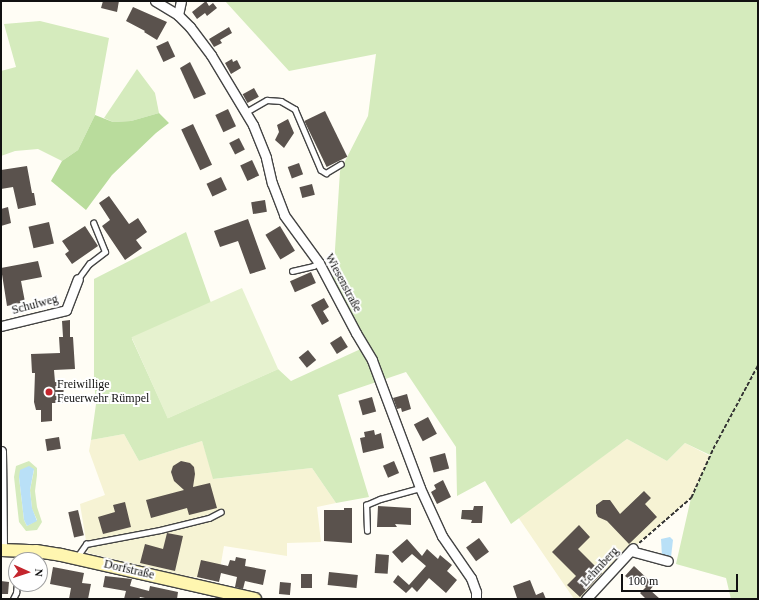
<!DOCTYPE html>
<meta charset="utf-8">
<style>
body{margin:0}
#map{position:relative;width:759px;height:600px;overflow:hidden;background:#fffdf5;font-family:Georgia,serif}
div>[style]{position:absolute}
.farmland>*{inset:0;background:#f6f3d4}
.green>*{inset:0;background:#d5ebbd}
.forest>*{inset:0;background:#b9dc9c}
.pitch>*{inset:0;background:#e6f2cf;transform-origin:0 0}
.water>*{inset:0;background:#b9e0f7}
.building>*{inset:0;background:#5a524d;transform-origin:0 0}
.path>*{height:1.5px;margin-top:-0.75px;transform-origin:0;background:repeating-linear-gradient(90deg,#333 0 4px,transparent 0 6px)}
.roads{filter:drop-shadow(1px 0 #444) drop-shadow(-1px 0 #444) drop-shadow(0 1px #444) drop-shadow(0 -1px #444)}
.lane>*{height:4.5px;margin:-2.25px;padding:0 2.25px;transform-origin:2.25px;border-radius:2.25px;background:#fff}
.street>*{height:9px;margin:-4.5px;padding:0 4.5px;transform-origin:4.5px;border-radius:4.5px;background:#fff}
.secondary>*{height:12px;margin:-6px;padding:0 6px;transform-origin:6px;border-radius:6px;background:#fff6b0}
.dots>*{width:11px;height:11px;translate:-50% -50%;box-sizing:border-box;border:2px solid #fff;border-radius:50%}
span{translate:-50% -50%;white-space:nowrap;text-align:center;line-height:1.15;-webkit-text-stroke:4px #fff;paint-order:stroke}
.street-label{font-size:12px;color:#111}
.poi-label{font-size:12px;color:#111}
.left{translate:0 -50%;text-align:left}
.frame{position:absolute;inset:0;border:2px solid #111;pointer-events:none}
.north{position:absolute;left:8px;top:552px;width:40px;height:40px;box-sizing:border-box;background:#fff;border:1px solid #a0a0a0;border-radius:50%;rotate:93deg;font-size:11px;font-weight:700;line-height:16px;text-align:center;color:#111}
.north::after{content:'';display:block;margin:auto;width:14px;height:18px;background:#c4262e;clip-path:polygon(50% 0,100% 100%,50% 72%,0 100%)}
.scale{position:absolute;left:621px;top:574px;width:117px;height:18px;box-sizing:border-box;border:2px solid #111;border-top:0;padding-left:5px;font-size:12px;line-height:14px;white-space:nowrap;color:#111;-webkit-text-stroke:3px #fff;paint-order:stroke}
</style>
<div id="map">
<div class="farmland">
<div style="clip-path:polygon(124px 434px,139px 461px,202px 441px,214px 479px,312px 468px,336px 503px,317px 507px,321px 542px,287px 543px,287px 556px,224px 546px,218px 580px,186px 576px,88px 553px,80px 504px,105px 495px,89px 451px,91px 440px)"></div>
<div style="clip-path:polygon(627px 439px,667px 461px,685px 443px,710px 456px,691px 498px,633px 548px,586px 599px,574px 599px,518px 517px)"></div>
</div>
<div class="green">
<div style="clip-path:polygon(225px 1px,758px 1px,758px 599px,731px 599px,726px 578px,676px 564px,691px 498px,710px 455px,685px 443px,667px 461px,627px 439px,511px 524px,485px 481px,457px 496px,456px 447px,406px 372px,338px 395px,369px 497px,336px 503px,312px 468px,213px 479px,202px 441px,139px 461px,124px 434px,91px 440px,96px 404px,94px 379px,94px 279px,186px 232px,211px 303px,132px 339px,168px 418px,278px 369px,291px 381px,365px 347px,333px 281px,340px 171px,368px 116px,376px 54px,289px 71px)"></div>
<div style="clip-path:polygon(40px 21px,109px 38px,95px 115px,78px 150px,62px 161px,38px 149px,15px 151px,1px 156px,1px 71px,16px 67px,4px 24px)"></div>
<div style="clip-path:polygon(137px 69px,155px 93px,159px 113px,131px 121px,113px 122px,104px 118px)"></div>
<div style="clip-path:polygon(evenodd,29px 461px,37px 468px,37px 475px,35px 491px,37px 507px,42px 522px,37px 530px,26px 531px,19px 522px,14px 477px,16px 466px,29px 461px,34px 470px,30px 490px,32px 509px,37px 520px,27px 526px,24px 520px,19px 477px,34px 470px)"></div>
</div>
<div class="forest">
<div style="clip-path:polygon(159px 113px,169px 123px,156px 133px,112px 175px,86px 210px,51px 181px,62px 161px,78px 150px,95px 115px,113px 122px,131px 121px)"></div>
</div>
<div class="pitch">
<div style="left:242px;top:288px;width:89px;height:121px;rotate:66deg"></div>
</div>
<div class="water">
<div style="clip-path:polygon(29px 466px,34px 469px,30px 490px,32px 508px,37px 521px,27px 526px,24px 520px,19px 477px,20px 470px)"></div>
<div style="clip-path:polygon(670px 537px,673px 540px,671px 557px,662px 556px,661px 539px)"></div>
</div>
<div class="building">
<div style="clip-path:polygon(103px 1px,119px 1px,117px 12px,101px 8px)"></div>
<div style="clip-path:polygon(206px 1px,209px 6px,213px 3px,217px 8px,207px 16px,205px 13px,197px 19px,192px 12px)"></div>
<div style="clip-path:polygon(133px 7px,167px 22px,157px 40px,144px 32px,145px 31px,126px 21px)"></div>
<div style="clip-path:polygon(229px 27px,232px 33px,220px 40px,222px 43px,214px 47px,209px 39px)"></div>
<div style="left:168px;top:41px;width:17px;height:13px;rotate:65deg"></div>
<div style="clip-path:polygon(232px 59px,233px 62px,237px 60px,241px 68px,231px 74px,225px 63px)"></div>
<div style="clip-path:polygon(190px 62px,206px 94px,194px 99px,180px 68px)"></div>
<div style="left:254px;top:88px;width:10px;height:13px;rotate:61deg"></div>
<div style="left:228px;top:109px;width:19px;height:14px;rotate:65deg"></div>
<div style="left:325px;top:111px;width:51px;height:23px;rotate:64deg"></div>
<div style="clip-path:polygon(288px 119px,294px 133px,284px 148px,275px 140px,279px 132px,277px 125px)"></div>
<div style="left:193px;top:124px;width:45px;height:13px;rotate:65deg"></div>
<div style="left:239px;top:138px;width:13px;height:11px;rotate:63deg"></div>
<div style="left:252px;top:160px;width:17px;height:13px;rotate:65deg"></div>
<div style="left:299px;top:163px;width:12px;height:12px;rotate:70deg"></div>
<div style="clip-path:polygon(27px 166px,32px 193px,34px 193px,36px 205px,18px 209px,13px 187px,1px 189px,1px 170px)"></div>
<div style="left:221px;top:177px;width:14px;height:16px;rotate:65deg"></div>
<div style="left:312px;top:184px;width:11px;height:13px;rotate:75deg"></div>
<div style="clip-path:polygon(109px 196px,129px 224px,138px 218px,147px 232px,136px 240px,142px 248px,125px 260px,102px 226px,110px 220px,99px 203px)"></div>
<div style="left:265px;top:200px;width:12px;height:14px;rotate:81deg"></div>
<div style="clip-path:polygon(8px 207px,11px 223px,1px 226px,1px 209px)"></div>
<div style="clip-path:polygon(248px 219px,266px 269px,250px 274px,238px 241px,220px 247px,214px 231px)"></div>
<div style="left:49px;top:222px;width:22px;height:21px;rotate:77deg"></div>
<div style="clip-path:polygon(85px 226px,98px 246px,72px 264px,65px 254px,69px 251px,62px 241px)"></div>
<div style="left:280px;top:226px;width:29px;height:17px;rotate:59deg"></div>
<div style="clip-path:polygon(38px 261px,42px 277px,21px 281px,25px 302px,7px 306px,1px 268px)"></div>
<div style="left:311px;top:272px;width:12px;height:23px;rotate:66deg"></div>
<div style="clip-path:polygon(324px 298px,329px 307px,323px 311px,329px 321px,322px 325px,311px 305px)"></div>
<div style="clip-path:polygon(70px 320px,70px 337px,73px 337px,75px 369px,54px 370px,55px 382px,64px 382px,63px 403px,52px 403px,52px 421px,41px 422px,41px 410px,36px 410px,34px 402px,35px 373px,32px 373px,31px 354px,60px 353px,59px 337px,63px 337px,62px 321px)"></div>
<div style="left:341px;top:336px;width:13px;height:13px;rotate:58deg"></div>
<div style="left:308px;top:350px;width:13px;height:12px;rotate:51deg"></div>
<div style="clip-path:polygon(407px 394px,411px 409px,402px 412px,401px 408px,397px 409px,393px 398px)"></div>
<div style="left:372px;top:397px;width:15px;height:14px;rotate:74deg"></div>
<div style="left:428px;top:417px;width:19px;height:16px;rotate:62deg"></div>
<div style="clip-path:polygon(374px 430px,375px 435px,381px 433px,384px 448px,363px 453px,360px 438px,365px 437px,364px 432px)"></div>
<div style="left:59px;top:437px;width:12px;height:14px;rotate:81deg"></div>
<div style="left:445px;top:453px;width:16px;height:16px;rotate:75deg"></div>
<div style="clip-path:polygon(181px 461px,190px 463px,194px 467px,195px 474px,193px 487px,210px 483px,217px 508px,189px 515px,187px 508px,151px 518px,146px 500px,184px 490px,174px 481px,171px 472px,173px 466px)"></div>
<div style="left:394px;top:461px;width:13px;height:12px;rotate:67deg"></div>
<div style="clip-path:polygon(443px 480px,451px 497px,437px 504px,431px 492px,436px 489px,434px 485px)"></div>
<div style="clip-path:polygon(644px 491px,651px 498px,645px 504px,657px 517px,629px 544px,607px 521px,598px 517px,596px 513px,596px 505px,603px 500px,610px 500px,620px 514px)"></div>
<div style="clip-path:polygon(125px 502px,131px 527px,103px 534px,98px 517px,115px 512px,113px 505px)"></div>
<div style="clip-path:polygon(378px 506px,411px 508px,411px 525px,395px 524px,397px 527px,377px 527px)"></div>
<div style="clip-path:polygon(474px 506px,483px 506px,482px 523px,471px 523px,472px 520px,461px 519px,462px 510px,473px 510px)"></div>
<div style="clip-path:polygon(344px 508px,352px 508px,352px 543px,324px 541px,324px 510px,344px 510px)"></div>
<div style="left:78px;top:510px;width:26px;height:10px;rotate:77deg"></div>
<div style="clip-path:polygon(579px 525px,590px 537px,578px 549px,602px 573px,580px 597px,567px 585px,576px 576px,552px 552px)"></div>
<div style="clip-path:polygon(167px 533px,183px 536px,175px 571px,140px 563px,145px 544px,163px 549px)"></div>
<div style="left:479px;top:538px;width:17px;height:16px;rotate:54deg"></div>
<div style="clip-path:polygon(407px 539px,422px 556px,427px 549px,438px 559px,440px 555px,452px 565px,447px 571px,457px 580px,446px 593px,429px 578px,417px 592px,412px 587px,406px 593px,393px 582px,398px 575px,409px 585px,426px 566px,412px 554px,402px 563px,392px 552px)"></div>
<div style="left:376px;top:554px;width:13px;height:19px;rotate:4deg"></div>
<div style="clip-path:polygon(236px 557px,246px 559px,245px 566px,266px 570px,263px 585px,245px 581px,243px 589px,235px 587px,237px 577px,221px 573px,219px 582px,197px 577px,201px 560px,228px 566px,230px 560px,235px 561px)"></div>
<div style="clip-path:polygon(634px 566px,654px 585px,650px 590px,660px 599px,646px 599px,640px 593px,646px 587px,635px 579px,633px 582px,625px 576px)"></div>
<div style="clip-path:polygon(53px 567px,84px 573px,82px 583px,91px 584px,88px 599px,69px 599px,71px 588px,50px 584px)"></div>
<div style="left:329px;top:572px;width:29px;height:13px;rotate:6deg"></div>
<div style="left:301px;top:574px;width:11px;height:14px"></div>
<div style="clip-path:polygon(105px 576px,132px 579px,130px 586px,149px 591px,150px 586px,178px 592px,177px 599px,150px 599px,140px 597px,139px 599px,124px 599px,126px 591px,103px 587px)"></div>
<div style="clip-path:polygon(530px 580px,536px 595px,543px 592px,546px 599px,517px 598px,513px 586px)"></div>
<div style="clip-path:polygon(1px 581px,9px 582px,8px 594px,1px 594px)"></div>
<div style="left:280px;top:582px;width:11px;height:12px;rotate:5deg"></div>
</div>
<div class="path">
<div style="left:639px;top:543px;width:69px;rotate:-40.9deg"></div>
<div style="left:691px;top:498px;width:54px;rotate:-65.8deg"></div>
<div style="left:713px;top:449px;width:95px;rotate:-61.8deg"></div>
</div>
<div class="roads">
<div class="lane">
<div style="left:246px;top:112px;width:24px;rotate:-30deg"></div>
<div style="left:267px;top:100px;width:14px;rotate:4deg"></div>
<div style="left:281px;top:101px;width:16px;rotate:30deg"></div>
<div style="left:295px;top:109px;width:66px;rotate:66.9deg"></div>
<div style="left:321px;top:170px;width:6px;rotate:31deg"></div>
<div style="left:326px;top:173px;width:17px;rotate:-31deg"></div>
<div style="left:292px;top:271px;width:22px;rotate:-13deg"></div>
<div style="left:313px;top:266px;width:7px;rotate:-27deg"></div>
<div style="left:78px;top:279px;width:19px;rotate:-54deg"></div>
<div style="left:89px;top:264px;width:20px;rotate:-37deg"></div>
<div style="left:105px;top:252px;width:31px;rotate:-112deg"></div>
<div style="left:367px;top:531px;width:26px;rotate:-92deg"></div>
<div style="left:366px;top:505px;width:15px;rotate:-23deg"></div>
<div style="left:380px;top:499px;width:41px;rotate:-15.4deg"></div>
<div style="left:77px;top:557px;width:16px;rotate:-55deg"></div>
<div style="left:86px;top:544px;width:75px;rotate:-10.7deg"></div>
<div style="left:160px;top:530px;width:50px;rotate:-13.8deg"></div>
<div style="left:209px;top:518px;width:13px;rotate:-27deg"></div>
<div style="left:13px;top:599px;width:7px;rotate:-63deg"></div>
<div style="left:16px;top:593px;width:9px;rotate:-84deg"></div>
</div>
<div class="street">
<div style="left:155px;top:1px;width:27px;rotate:31deg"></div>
<div style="left:178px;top:15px;width:17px;rotate:45deg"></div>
<div style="left:190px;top:27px;width:35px;rotate:53deg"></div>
<div style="left:211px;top:55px;width:82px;rotate:59deg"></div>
<div style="left:253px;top:125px;width:35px;rotate:68deg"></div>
<div style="left:266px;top:158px;width:26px;rotate:77deg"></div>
<div style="left:272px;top:183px;width:34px;rotate:69deg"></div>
<div style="left:284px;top:215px;width:59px;rotate:53.9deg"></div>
<div style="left:319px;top:263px;width:79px;rotate:62.1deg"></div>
<div style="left:356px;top:333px;width:31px;rotate:59deg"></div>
<div style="left:372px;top:360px;width:137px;rotate:69.4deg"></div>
<div style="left:420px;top:488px;width:53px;rotate:65.4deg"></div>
<div style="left:442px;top:536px;width:51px;rotate:55.4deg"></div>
<div style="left:471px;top:578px;width:15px;rotate:70deg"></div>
<div style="left:476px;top:592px;width:7px;rotate:90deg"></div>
<div style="left:178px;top:15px;width:14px;rotate:-78deg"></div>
<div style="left:1px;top:326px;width:67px;rotate:-13.8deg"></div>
<div style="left:66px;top:310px;width:33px;rotate:-69deg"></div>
<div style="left:1px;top:451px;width:99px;rotate:89.4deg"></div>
<div style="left:631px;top:551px;width:38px;rotate:15deg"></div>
<div style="left:586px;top:599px;width:69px;rotate:-47.3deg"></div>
</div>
<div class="secondary">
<div style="left:1px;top:550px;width:35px;rotate:2deg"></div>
<div style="left:36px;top:551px;width:25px;rotate:9deg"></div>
<div style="left:61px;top:555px;width:199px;rotate:12.8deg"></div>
</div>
</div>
<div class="dots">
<div style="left:49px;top:392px;background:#c4262e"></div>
</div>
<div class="street-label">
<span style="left:343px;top:283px;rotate:62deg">Wiesenstraße</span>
<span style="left:35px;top:305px;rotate:-15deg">Schulweg</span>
<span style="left:600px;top:567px;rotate:-47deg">Lehmberg</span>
<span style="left:129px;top:570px;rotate:13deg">Dorfstraße</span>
</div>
<div class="poi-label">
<span class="left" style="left:57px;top:392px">Freiwillige<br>Feuerwehr Rümpel</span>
</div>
<div class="frame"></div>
<div class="north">N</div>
<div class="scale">100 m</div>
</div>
